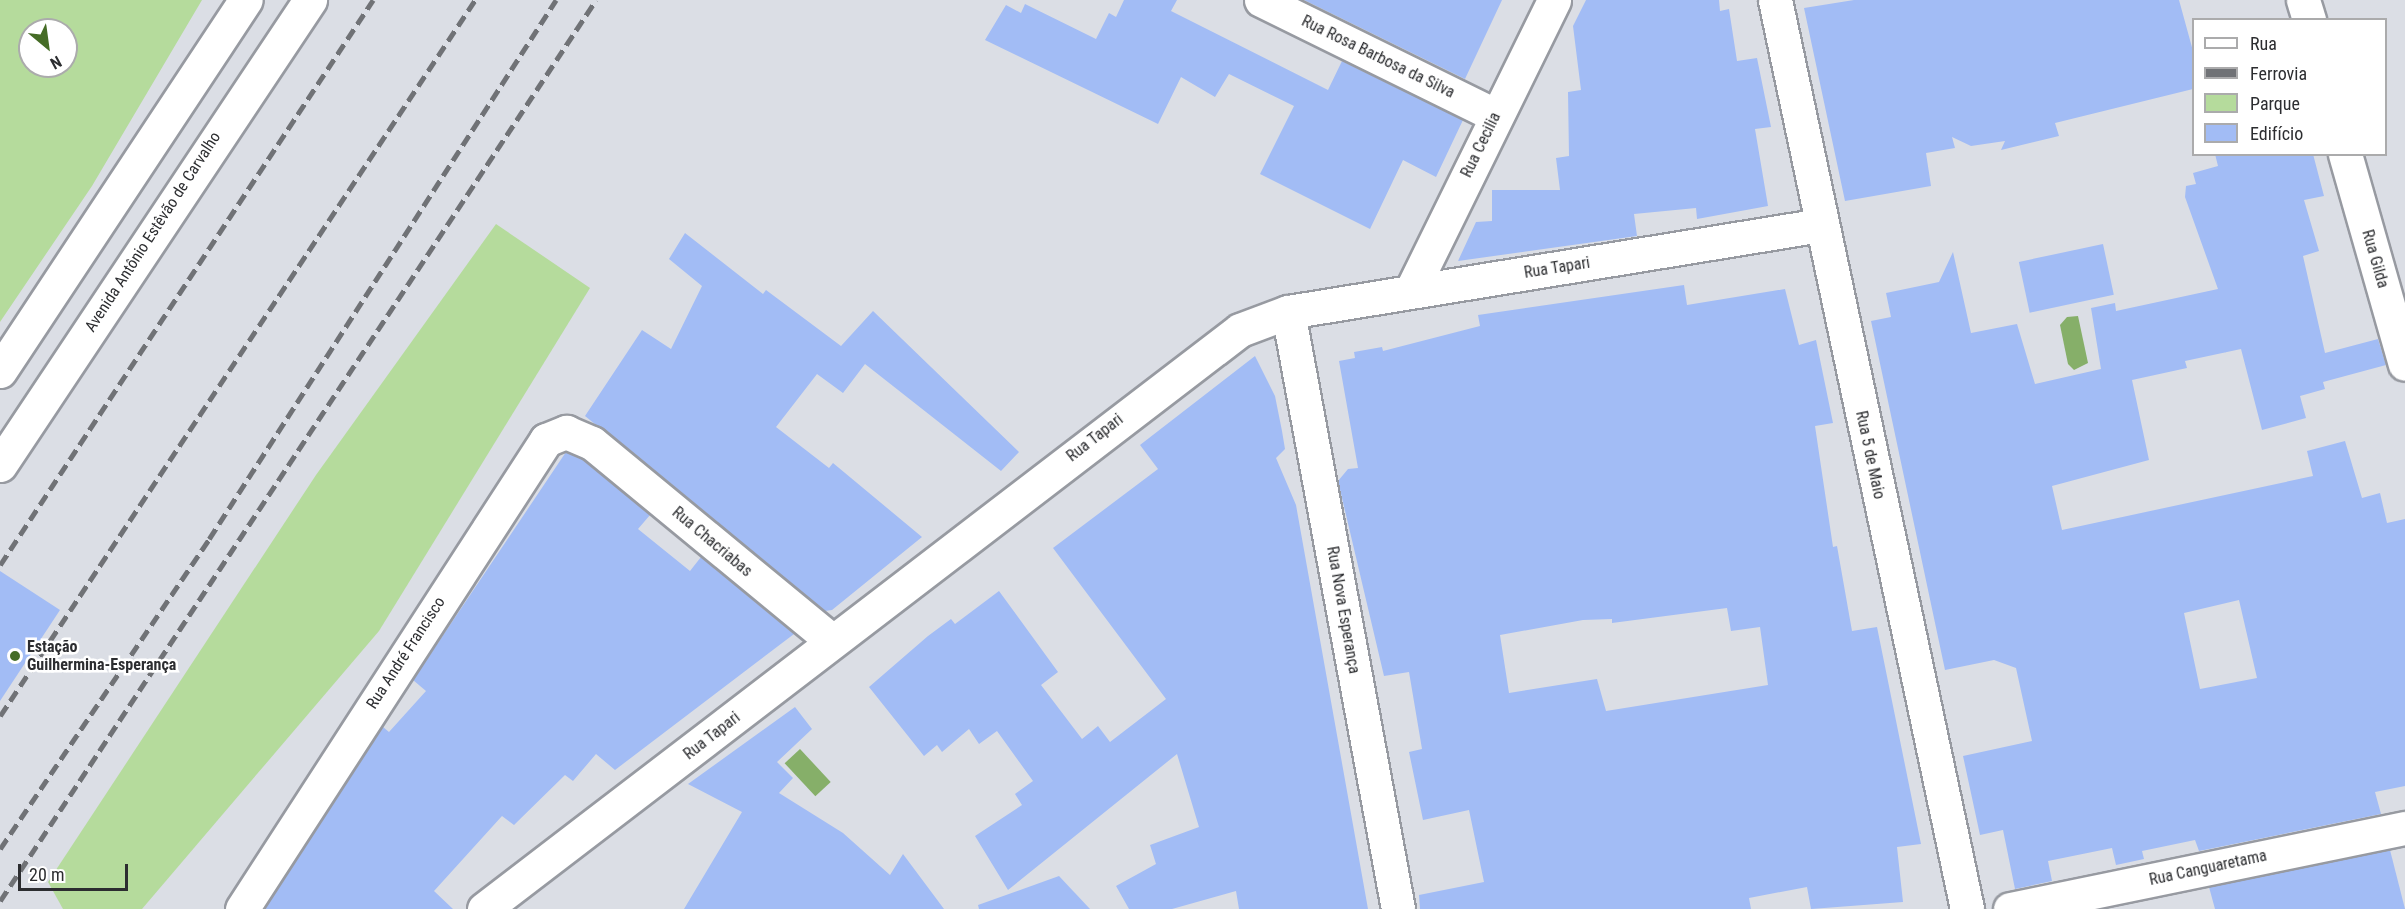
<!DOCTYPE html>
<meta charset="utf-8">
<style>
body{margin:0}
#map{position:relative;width:2405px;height:909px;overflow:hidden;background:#dbdee5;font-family:"Roboto Condensed",sans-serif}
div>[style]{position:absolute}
.green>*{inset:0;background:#b5db9c}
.water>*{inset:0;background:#86af69;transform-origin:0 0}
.building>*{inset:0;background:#a2bcf5;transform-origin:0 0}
.roads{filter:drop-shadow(2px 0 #979aa1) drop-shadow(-2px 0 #979aa1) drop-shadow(0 2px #979aa1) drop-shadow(0 -2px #979aa1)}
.minor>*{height:33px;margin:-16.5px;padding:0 16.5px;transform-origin:16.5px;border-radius:16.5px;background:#fff}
.highway>*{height:33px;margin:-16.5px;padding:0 16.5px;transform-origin:16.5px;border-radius:16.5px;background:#fff}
.rail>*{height:4.5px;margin-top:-2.25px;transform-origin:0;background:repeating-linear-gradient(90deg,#707276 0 12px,transparent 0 18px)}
.dots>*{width:16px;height:16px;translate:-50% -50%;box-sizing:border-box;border:3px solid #fff;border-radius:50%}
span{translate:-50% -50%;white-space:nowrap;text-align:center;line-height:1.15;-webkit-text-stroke:5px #fff;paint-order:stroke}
.street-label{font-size:16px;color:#2c2d30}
.poi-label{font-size:16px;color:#2c2d30;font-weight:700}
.left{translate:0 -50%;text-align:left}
.legend{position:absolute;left:2192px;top:18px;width:195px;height:138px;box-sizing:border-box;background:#fff;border:2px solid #ababac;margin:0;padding:8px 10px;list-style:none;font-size:18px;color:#2c2d30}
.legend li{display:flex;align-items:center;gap:12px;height:30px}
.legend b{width:30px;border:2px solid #ababac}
.north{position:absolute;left:18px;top:18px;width:60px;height:60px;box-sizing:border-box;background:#fff;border:2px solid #ababac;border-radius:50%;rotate:151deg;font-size:16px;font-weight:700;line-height:24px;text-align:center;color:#2c2d30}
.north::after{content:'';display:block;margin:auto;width:21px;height:27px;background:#456c26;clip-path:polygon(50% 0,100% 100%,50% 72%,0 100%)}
.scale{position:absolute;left:18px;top:864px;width:110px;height:27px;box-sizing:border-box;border:3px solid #2c2d30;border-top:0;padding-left:8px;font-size:18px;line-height:21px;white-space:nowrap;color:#2c2d30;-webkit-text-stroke:4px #fff;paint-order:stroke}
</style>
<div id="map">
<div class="green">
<div style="clip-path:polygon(evenodd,0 0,202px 0,92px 186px,0 322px,0 0,30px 30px,66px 30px,66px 66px,30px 66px,30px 30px)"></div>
<div style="clip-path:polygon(496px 224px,590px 288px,379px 631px,142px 909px,63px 909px,48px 882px,316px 475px)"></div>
</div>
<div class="water">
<div style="clip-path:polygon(2078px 316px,2088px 363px,2074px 370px,2068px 364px,2060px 325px,2067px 317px)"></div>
<div style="left:800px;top:749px;width:45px;height:21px;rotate:47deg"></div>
</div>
<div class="building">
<div style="clip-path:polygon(1124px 0,1177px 0,1171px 11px,1328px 90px,1342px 61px,1463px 120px,1436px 177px,1403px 160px,1370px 229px,1260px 174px,1294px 106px,1229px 74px,1215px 97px,1181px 77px,1158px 124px,985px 40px,1006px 5px,1021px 13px,1025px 4px,1096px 39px,1109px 13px,1116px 17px)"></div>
<div style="clip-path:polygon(1304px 0,1502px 0,1465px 79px)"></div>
<div style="clip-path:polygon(1586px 0,1719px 0,1720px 11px,1729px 9px,1737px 61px,1757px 58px,1771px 127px,1755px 129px,1768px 206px,1697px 219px,1696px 208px,1634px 214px,1637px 236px,1458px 261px,1476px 222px,1492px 221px,1492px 190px,1560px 190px,1556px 158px,1569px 156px,1568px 92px,1581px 90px,1573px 26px)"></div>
<div style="clip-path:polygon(1854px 0,2179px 0,2193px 51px,2193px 89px,2055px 123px,2059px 136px,2001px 150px,2005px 141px,1971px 146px,1952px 137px,1955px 148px,1926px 153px,1931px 186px,1845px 201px,1804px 8px)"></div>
<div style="clip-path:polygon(evenodd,2215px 154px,2313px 154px,2324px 196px,2304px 200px,2319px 251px,2303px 256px,2325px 353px,2378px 339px,2386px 365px,2323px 382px,2325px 389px,2300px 396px,2306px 418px,2262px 430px,2241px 349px,2185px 361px,2187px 368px,2132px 380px,2149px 460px,2052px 486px,2062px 530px,2313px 476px,2307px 451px,2345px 441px,2362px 498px,2380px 493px,2387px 523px,2405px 519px,2405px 786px,2375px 792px,2381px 814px,2199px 851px,2195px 840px,2142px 851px,2144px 859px,2116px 865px,2112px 848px,2048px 861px,2052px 881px,2015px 889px,2003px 830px,1980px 835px,1963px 756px,2032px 741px,2016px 668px,1994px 660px,1945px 670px,1871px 321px,1891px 317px,1886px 293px,1939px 282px,1953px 252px,1971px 333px,2017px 324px,2035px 384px,2101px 369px,2091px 308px,2115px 303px,2116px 311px,2218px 289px,2185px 197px,2186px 186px,2196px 184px,2193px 173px,2218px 166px,2215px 154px,2239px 600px,2257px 678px,2200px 689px,2184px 613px,2239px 600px)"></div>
<div style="clip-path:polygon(685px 233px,763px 294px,766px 290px,841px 346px,873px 311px,1019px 452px,1001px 471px,865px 364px,843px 393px,817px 374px,776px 427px,829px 468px,833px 463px,922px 537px,832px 610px,825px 611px,585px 416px,642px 330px,671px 349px,702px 286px,669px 259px)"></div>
<div style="left:2103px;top:244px;width:52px;height:86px;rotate:78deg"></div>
<div style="clip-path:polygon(evenodd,1684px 285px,1687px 305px,1785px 289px,1799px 345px,1816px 340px,1833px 423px,1815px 426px,1833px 547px,1837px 546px,1852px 631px,1877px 627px,1921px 844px,1897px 847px,1903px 902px,1811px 909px,1807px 887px,1749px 898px,1751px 909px,1420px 909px,1419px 895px,1484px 882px,1469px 810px,1423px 820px,1409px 752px,1422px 749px,1409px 672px,1384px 676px,1338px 481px,1348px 469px,1358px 468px,1339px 361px,1355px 358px,1354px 352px,1382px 347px,1383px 351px,1480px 326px,1478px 315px,1684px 285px,1727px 608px,1731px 631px,1760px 627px,1768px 685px,1606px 711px,1597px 679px,1509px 693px,1500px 635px,1583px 620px,1612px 619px,1612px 623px,1727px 608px)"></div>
<div style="clip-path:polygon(1255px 356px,1275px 396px,1282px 431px,1285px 449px,1276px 458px,1296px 505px,1368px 909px,1239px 909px,1236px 891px,1172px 909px,1129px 909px,1116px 886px,1156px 864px,1150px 845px,1199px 827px,1177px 754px,1008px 890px,975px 836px,1022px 805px,1015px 794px,1033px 781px,997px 731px,979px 744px,969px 729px,942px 752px,937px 745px,924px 756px,869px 687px,928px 636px,951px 619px,955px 624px,999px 591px,1058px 672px,1041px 685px,1082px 739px,1098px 726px,1110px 742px,1166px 699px,1053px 548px,1158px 469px,1140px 445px)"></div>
<div style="clip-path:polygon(566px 452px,582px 459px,650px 515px,638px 529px,690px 571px,701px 557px,794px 634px,615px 770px,596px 754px,573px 781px,565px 775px,514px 825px,502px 816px,434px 891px,453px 909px,264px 909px,383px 727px,389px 732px,426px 691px,413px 680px)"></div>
<div style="clip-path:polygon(0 571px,60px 610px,0 701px)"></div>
<div style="clip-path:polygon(795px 707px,812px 729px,777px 762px,793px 778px,779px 793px,843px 833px,890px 875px,903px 854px,944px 909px,684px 909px,742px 812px,688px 784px)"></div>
<div style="clip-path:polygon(2390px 850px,2405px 909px,2215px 909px,2209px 887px)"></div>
<div style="clip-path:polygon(1059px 876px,1090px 909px,979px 909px,978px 905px)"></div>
</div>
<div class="roads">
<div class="minor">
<div style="left:1261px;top:0;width:261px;rotate:26.2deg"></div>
<div style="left:1775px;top:0;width:929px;rotate:78.07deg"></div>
<div style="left:2303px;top:0;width:21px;rotate:73deg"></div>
<div style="left:2345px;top:154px;width:218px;rotate:74.1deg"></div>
<div style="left:1411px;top:291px;width:324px;rotate:-63.8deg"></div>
<div style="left:1288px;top:312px;width:607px;rotate:79.56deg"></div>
<div style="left:242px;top:909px;width:559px;rotate:-57.05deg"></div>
<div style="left:546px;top:440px;width:22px;rotate:-22deg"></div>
<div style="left:566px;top:432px;width:28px;rotate:23deg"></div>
<div style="left:592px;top:443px;width:311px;rotate:39.5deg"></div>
<div style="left:484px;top:909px;width:952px;rotate:-37.45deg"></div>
<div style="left:1240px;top:330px;width:51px;rotate:-20.6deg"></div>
<div style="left:1288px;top:312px;width:540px;rotate:-9.27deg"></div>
<div style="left:2010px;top:909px;width:403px;rotate:-11.6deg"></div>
</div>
<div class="highway">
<div style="left:0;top:371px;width:445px;rotate:-56.5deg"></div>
<div style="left:0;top:465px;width:559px;rotate:-56.31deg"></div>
</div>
</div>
<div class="rail">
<div style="left:0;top:565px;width:677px;rotate:-56.57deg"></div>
<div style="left:0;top:716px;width:859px;rotate:-56.44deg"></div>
<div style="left:0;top:849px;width:374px;rotate:-56deg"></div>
<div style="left:209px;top:539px;width:641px;rotate:-57.23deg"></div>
<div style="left:0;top:901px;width:1080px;rotate:-56.52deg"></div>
</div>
<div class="dots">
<div style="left:15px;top:656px;background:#456c26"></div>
</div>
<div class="street-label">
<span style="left:1378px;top:57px;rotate:26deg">Rua Rosa Barbosa da Silva</span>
<span style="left:1481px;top:145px;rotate:-64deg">Rua Cecilia</span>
<span style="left:153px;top:232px;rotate:-57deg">Avenida Antônio Estêvão de Carvalho</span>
<span style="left:2375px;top:259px;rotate:74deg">Rua Gilda</span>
<span style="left:1557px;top:268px;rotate:-9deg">Rua Tapari</span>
<span style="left:1095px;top:438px;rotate:-38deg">Rua Tapari</span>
<span style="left:1870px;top:455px;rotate:78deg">Rua 5 de Maio</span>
<span style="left:712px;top:542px;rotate:40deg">Rua Chacriabas</span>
<span style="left:1343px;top:610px;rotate:80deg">Rua Nova Esperança</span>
<span style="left:406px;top:653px;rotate:-57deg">Rua André Francisco</span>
<span style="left:712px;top:736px;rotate:-38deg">Rua Tapari</span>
<span style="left:2208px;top:868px;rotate:-12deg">Rua Canguaretama</span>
</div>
<div class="poi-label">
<span class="left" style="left:27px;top:656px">Estação<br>Guilhermina-Esperança</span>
</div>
<ul class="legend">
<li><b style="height:8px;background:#fff"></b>Rua</li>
<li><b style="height:8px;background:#707276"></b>Ferrovia</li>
<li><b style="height:16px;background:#b5db9c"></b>Parque</li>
<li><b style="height:16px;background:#a2bcf5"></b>Edifício</li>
</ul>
<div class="north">N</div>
<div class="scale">20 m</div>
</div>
